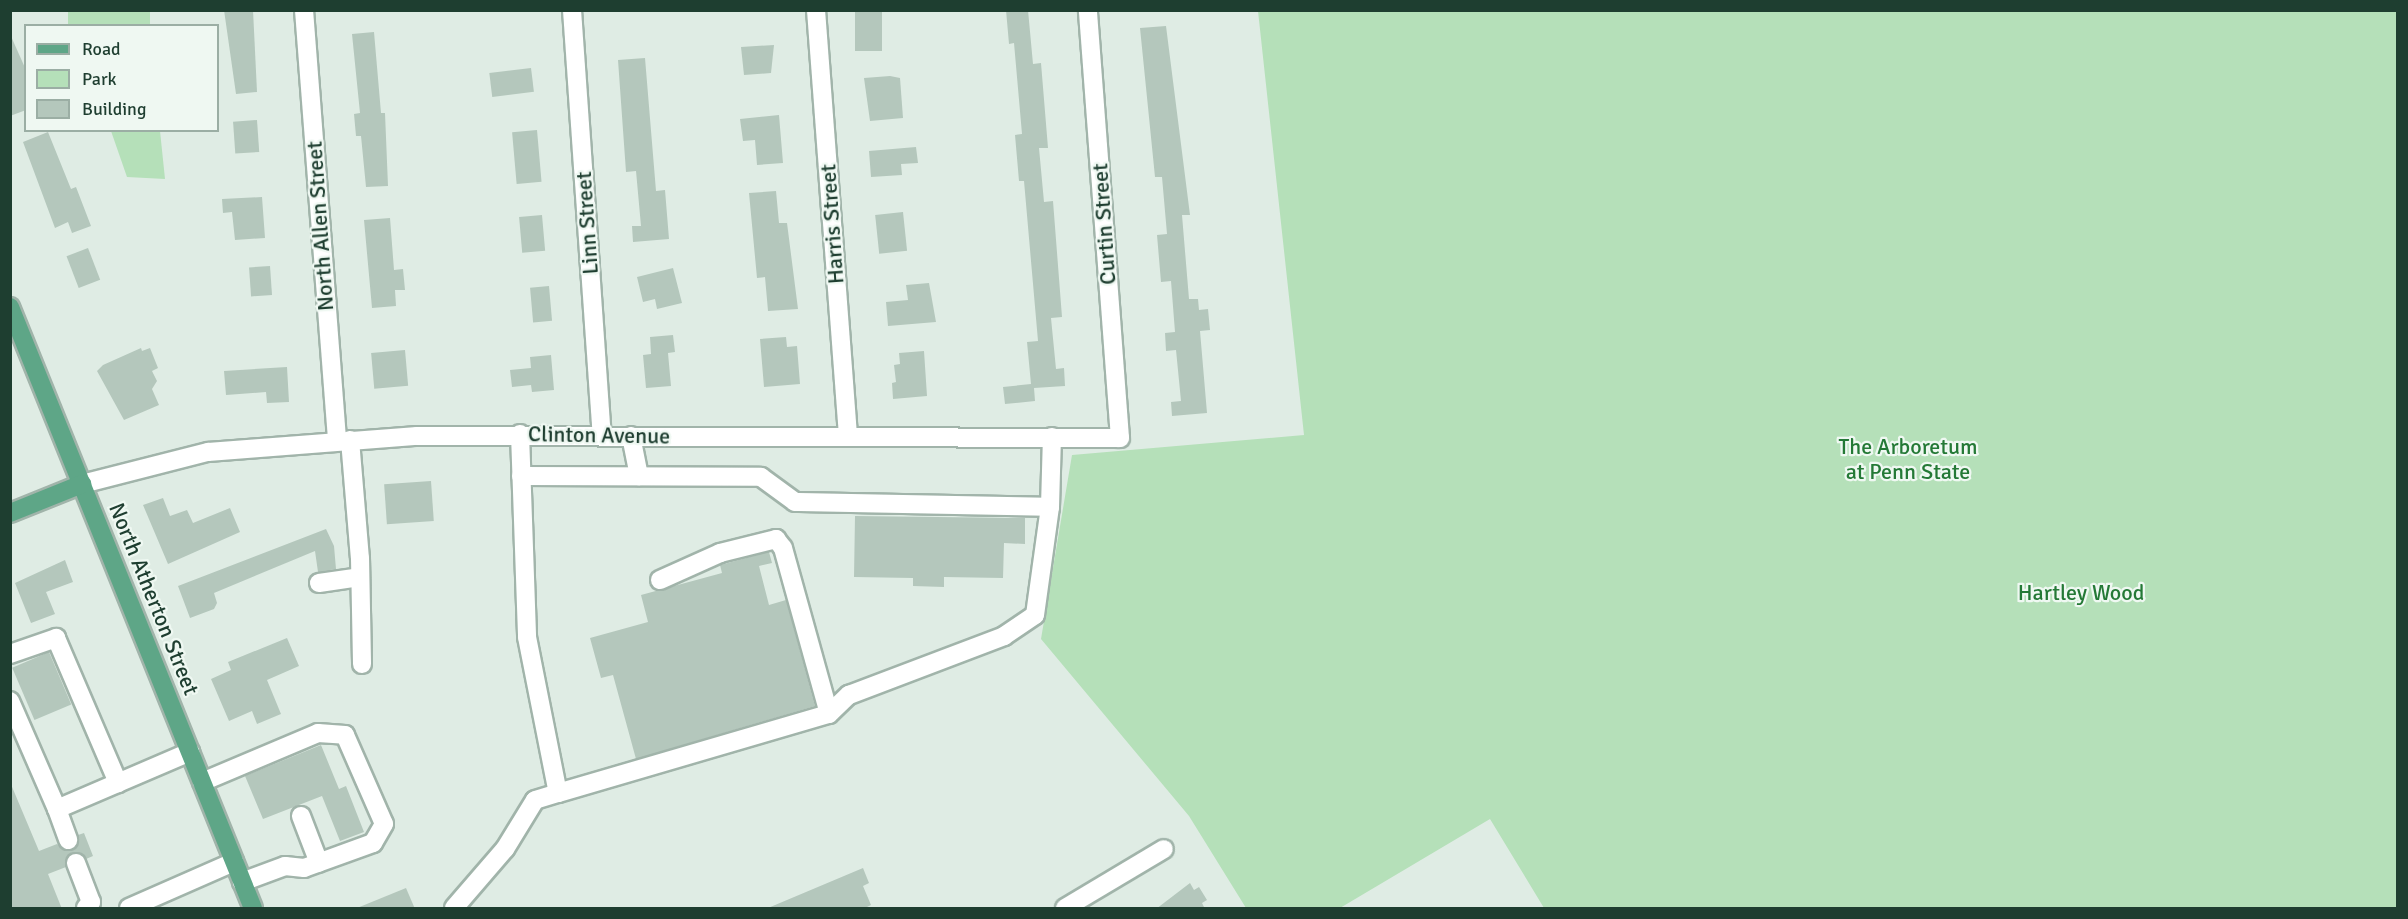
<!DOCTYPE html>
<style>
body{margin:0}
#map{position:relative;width:2408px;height:919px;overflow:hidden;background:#dfece4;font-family:Signika,sans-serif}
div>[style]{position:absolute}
.green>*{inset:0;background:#b5e0b9;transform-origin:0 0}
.building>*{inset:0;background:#b4c7bc;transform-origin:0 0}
.roads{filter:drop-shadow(2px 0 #a1b4aa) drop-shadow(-2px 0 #a1b4aa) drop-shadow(0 2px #a1b4aa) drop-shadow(0 -2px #a1b4aa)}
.minor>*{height:18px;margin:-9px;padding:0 9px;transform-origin:9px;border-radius:9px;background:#fff}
.major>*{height:18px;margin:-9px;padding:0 9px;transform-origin:9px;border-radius:9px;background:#5ea687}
span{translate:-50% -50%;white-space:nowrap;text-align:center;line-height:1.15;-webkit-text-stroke:4.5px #eff8f2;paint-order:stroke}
.street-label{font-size:22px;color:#1e3e30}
.park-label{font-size:22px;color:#247936}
.frame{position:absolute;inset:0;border:12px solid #1e3e30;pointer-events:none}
.legend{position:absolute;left:24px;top:24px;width:195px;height:108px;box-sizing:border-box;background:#eff8f2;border:2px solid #9baea4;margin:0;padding:8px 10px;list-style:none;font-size:18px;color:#1e3e30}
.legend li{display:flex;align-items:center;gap:12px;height:30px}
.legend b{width:30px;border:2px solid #9baea4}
</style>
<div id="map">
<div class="green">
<div style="left:68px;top:11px;width:82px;height:15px"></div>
<div style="clip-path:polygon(1258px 11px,2397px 11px,2397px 908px,1544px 908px,1490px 819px,1340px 908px,1246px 908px,1189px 816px,1041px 639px,1072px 455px,1304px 435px)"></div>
<div style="clip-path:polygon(111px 131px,160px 131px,165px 179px,127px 177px)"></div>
</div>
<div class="building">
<div style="clip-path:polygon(224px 10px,253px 10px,257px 92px,236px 94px)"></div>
<div style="left:855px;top:10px;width:27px;height:41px"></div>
<div style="clip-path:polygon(1006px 10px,1028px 10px,1033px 64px,1041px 63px,1048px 148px,1039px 148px,1044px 202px,1053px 201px,1062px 317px,1051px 318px,1056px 369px,1064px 368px,1065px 386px,1034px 388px,1035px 401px,1005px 404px,1003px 387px,1031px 384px,1027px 342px,1038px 341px,1024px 181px,1019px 181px,1015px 135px,1022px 134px,1014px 43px,1009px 44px)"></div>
<div style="clip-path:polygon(1166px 26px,1190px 215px,1182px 215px,1189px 299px,1198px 299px,1199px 310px,1208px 309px,1210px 330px,1200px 331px,1207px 413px,1172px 416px,1171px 402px,1181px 401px,1176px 350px,1166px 351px,1165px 333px,1175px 332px,1171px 281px,1161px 282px,1157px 235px,1167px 234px,1162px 177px,1155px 177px,1140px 28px)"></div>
<div style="clip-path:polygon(374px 32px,381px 113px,385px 113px,388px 186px,366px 187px,361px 136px,356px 136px,354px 114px,360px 113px,352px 34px)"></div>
<div style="clip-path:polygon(10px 34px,26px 70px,26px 110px,10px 116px)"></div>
<div style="clip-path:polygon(774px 45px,771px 73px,744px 75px,741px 47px)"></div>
<div style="clip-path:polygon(645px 58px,656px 191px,665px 190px,669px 239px,633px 242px,632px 226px,641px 226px,636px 171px,626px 172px,618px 60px)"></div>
<div style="left:531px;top:68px;width:24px;height:42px;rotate:83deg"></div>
<div style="clip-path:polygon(890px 76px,900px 78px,903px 118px,870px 121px,864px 78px)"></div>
<div style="clip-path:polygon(779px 115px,783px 163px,757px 165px,755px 140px,743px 141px,740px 119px)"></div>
<div style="left:257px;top:120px;width:32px;height:24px;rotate:86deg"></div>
<div style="left:537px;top:130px;width:52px;height:25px;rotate:85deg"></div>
<div style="clip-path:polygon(48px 132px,71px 189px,76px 187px,91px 226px,72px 233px,68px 222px,55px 228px,23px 142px)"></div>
<div style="clip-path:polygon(916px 147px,918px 163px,901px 164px,902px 175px,871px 177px,869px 151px)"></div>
<div style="clip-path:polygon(776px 191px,779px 223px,787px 223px,798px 309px,768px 311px,765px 277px,757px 278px,749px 193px)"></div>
<div style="clip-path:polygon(262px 197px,265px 238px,235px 240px,232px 212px,223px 213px,222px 199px)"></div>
<div style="left:903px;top:212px;width:39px;height:28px;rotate:84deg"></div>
<div style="left:542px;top:215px;width:36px;height:23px;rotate:85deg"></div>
<div style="clip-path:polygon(390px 218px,394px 270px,403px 269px,405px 290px,395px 290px,396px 306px,372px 308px,364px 220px)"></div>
<div style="left:88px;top:248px;width:34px;height:23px;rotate:69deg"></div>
<div style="left:270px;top:266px;width:29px;height:21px;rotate:86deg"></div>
<div style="clip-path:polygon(673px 268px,682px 303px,657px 309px,655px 299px,643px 302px,637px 277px)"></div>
<div style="clip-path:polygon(929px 283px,936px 322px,888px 326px,886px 302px,908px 300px,906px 285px)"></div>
<div style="left:549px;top:286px;width:35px;height:19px;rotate:85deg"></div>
<div style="clip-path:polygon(673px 335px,675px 352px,668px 353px,671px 386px,646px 388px,643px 355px,651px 354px,650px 337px)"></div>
<div style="clip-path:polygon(786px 337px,787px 347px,797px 346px,800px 384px,764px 387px,760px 339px)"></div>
<div style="clip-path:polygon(141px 348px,142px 351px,150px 348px,158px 368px,152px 371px,157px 381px,152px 389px,159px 405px,124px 420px,97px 371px,103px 365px)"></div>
<div style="left:405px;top:350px;width:36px;height:34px;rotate:85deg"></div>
<div style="clip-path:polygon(924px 351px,927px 396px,893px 399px,892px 383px,896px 382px,894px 365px,900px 364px,899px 353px)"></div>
<div style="clip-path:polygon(551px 355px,554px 390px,532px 392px,531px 385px,512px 387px,510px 370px,531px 368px,530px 357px)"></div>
<div style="clip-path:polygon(287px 367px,289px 402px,267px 403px,266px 392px,226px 395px,224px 371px)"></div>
<div style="left:431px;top:481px;width:40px;height:47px;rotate:86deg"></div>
<div style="clip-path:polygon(163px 498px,170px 516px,187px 510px,193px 523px,230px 508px,240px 532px,168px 564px,143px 505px)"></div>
<div style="clip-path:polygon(855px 516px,1025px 518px,1025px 544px,1004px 543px,1003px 578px,944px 577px,944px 587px,913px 586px,913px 578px,854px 577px)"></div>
<div style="clip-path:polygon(326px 529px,334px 546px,336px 569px,318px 572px,315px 551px,214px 593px,217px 603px,214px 609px,190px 618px,178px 586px)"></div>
<div style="clip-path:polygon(769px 552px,772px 563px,759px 566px,769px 605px,786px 600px,815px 706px,636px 759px,613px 675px,601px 678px,590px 638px,648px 622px,641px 595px,722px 573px,720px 565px,724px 564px)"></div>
<div style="clip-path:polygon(65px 560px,73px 582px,46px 592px,55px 614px,31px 623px,15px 583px)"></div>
<div style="clip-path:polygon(287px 638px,299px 666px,267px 680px,281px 714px,257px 724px,252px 711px,229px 721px,211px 679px,231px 670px,228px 662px)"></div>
<div style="left:49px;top:652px;width:57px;height:40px;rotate:67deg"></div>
<div style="clip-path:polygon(321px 745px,339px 789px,346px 786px,364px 832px,340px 841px,322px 796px,263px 819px,245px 776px)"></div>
<div style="clip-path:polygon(10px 782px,39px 851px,57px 844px,65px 851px,72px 850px,79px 843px,78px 835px,84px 833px,93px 856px,86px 859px,78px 852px,71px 853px,66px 867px,48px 874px,62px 909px,10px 909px)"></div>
<div style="clip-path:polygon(863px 868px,869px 883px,863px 886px,871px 905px,863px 909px,768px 908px)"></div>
<div style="clip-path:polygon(1190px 883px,1194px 890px,1199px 887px,1207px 900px,1202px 903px,1205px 909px,1156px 909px)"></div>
<div style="clip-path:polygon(406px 888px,415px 909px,357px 909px,357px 908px)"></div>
</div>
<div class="roads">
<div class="minor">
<div style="left:304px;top:10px;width:432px;rotate:85.6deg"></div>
<div style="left:572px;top:10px;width:426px;rotate:86deg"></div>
<div style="left:816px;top:10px;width:428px;rotate:85.7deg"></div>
<div style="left:520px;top:434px;width:203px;rotate:88deg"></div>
<div style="left:527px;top:637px;width:159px;rotate:78.8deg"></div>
<div style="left:558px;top:793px;width:282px;rotate:-16.3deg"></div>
<div style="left:829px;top:714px;width:28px;rotate:-44deg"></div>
<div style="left:849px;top:695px;width:166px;rotate:-20.8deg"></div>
<div style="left:1004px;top:636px;width:37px;rotate:-34deg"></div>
<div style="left:1035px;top:615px;width:109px;rotate:-82.1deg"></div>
<div style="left:1050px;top:507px;width:70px;rotate:-88.4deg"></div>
<div style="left:631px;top:436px;width:41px;rotate:78.7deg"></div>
<div style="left:350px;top:440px;width:118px;rotate:85.2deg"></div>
<div style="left:360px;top:558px;width:106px;rotate:88.9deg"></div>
<div style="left:521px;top:476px;width:240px;rotate:0.2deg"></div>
<div style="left:761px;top:477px;width:42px;rotate:36.3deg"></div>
<div style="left:795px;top:502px;width:255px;rotate:1.1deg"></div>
<div style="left:82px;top:484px;width:130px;rotate:-14.3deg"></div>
<div style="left:208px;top:452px;width:210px;rotate:-4.4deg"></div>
<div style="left:417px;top:436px;width:703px;rotate:0.16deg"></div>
<div style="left:1120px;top:438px;width:429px;rotate:-94.3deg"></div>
<div style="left:660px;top:580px;width:66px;rotate:-24.2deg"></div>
<div style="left:720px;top:553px;width:58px;rotate:-14deg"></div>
<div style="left:776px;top:539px;width:11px;rotate:52deg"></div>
<div style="left:783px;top:548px;width:172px;rotate:74.5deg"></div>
<div style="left:319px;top:583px;width:41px;rotate:-8.3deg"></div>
<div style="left:10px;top:654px;width:49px;rotate:-19.2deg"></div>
<div style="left:56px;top:638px;width:158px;rotate:66.8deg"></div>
<div style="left:10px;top:701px;width:118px;rotate:66.5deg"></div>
<div style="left:57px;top:809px;width:145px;rotate:-23.2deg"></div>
<div style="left:202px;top:782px;width:126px;rotate:-22.9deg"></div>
<div style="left:318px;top:733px;width:27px;rotate:4deg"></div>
<div style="left:345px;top:735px;width:97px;rotate:66.3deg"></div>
<div style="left:384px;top:824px;width:22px;rotate:120deg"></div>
<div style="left:373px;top:843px;width:73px;rotate:160.1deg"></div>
<div style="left:304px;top:868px;width:19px;rotate:-174deg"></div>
<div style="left:285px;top:866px;width:46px;rotate:159.6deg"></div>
<div style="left:57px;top:809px;width:33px;rotate:70deg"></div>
<div style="left:301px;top:816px;width:50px;rotate:69deg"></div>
<div style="left:76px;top:863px;width:42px;rotate:69deg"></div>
<div style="left:91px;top:902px;width:8px;rotate:130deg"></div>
<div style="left:129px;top:908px;width:115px;rotate:-23.7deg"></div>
<div style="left:454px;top:908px;width:78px;rotate:-49.2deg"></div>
<div style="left:505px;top:849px;width:57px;rotate:-58.5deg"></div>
<div style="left:535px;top:800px;width:24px;rotate:-17deg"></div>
<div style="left:1065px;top:908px;width:115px;rotate:-30.8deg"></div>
</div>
<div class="major">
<div style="left:10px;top:307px;width:648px;rotate:67.99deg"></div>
<div style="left:10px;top:513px;width:78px;rotate:-21.9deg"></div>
</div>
</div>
<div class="street-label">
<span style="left:587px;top:223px;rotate:-94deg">Linn Street</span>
<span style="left:832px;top:224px;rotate:-94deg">Harris Street</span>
<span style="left:1104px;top:224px;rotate:-94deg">Curtin Street</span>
<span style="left:320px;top:226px;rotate:-94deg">North Allen Street</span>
<span style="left:599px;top:435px;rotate:1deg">Clinton Avenue</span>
<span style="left:154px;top:599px;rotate:68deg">North Atherton Street</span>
</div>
<div class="park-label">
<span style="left:1908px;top:459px">The Arboretum<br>at Penn State</span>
<span style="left:2081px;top:593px">Hartley Wood</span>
</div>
<div class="frame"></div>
<ul class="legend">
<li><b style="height:8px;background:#5ea687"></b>Road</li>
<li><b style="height:16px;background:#b5e0b9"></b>Park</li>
<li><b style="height:16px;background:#b4c7bc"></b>Building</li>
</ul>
</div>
